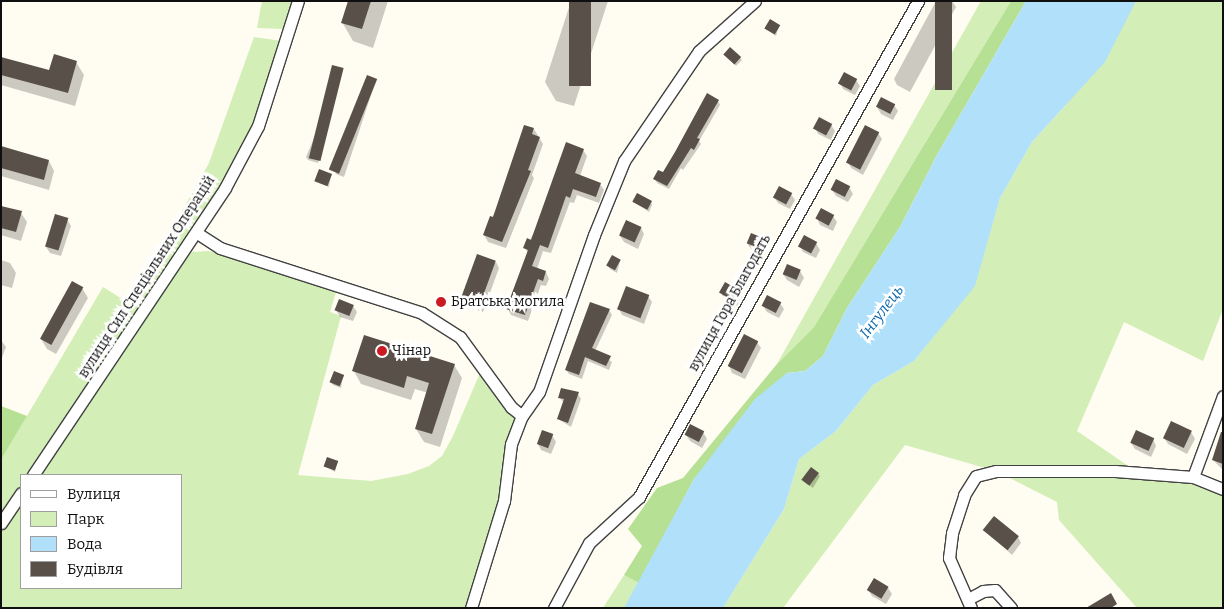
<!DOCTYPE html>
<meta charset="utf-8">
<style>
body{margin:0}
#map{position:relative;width:1224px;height:609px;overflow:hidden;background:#fffcf1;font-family:Bitter,serif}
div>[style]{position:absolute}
.green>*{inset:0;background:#d3eeb6}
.forest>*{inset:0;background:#b6e094}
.water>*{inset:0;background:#b1e0fb}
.shadow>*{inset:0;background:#0003}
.building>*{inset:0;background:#59504a;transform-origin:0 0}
.roads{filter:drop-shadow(1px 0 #424242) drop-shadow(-1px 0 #424242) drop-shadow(0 1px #424242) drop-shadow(0 -1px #424242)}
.minor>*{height:11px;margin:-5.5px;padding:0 5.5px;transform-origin:5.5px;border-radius:5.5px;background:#fff}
.dots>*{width:14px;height:14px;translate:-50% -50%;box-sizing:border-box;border:2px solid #fff;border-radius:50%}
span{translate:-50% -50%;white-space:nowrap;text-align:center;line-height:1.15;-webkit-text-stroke:5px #fff;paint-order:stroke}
.street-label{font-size:14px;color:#0f0f0f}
.poi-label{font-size:14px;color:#0f0f0f}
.left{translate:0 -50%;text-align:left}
.water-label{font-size:15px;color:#0c67ad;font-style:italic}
.frame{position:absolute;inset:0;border:2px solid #0f0f0f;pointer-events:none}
.legend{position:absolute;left:20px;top:474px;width:162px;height:115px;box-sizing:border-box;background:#fff;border:1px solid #9f9f9f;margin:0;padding:6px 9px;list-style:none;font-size:15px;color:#0f0f0f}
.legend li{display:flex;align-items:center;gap:10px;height:25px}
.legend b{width:25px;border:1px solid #9f9f9f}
</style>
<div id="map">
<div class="green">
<div style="clip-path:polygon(262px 1px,292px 1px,284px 29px,257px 28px)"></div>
<div style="clip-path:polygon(981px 1px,1011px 1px,814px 327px,777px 364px)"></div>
<div style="clip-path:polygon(1136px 1px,1223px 1px,1223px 309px,1203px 361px,1124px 322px,1077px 431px,1140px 474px,1193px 477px,1223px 489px,1223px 608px,1137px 608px,1059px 520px,1057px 502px,996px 471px,905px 445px,783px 608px,723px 608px,784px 509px,799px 459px,836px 431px,873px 385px,914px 361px,974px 286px,1000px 198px,1032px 142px,1066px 105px)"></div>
<div style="clip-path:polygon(254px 37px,282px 41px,253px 124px,221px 186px,28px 472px,33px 475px,21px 475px,21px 493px,1px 523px,1px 460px,103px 287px,127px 302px,172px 229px,209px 163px)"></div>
<div style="clip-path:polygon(209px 251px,336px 292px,330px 312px,341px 316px,298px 475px,371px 481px,408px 474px,429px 466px,442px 456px,453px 436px,483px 366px,522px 416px,504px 501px,471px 608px,1px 608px,1px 532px,21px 502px,21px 588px,181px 588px,181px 475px,39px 475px,179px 265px,192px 252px)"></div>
<div style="clip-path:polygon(624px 575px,639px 583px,624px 608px,603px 608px)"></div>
</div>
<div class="forest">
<div style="clip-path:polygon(1011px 1px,1026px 1px,937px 155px,900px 227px,847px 308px,823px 356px,805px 371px,787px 373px,694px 479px,639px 583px,624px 575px,642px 546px,628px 529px,657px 488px,683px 478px,777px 364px,814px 327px)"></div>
<div style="clip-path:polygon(1px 406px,27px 416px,1px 460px)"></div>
</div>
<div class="water">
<div style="clip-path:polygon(1026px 1px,1136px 1px,1105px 62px,1032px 142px,1000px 198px,975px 286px,914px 361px,873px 385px,836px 431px,799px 459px,784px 509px,723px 608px,624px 608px,694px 479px,755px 399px,787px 373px,805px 371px,823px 356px,847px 308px,900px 227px,937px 155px)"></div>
</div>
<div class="shadow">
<div style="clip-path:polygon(349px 1px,388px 1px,373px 48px,353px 41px,342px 22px)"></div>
<div style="clip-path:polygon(571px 1px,608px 1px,574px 106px,556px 101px,545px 82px)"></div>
<div style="clip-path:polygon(936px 1px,952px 1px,956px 7px,910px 92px,897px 85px,894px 79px)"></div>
<div style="clip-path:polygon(779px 26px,776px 36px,766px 28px)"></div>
<div style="clip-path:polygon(724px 54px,740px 58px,742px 60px,736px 66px)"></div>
<div style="clip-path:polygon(1px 58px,50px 71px,76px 62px,84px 75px,75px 106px,1px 85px)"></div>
<div style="clip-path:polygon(343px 70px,318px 163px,308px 160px,306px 157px)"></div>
<div style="clip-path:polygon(376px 80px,344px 177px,336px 174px,335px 171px)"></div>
<div style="clip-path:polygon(856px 80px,860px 86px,855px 95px,843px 89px,840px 83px)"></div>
<div style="clip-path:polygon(718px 101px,720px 105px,699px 141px,701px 144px,683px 170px,681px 168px,669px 189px,657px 183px,655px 179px,663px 174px)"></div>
<div style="clip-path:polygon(894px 105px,898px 111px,893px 120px,881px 114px,877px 107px)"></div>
<div style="clip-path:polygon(831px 125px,835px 131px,831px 140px,818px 134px,815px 127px)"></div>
<div style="clip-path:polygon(534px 129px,543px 144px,532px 175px,534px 178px,506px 248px,488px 242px,484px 235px)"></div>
<div style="clip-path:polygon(878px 133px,882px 139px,863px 175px,851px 168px,848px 162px)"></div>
<div style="clip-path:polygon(1px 148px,49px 161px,54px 171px,49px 190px,1px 176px)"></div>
<div style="clip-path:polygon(583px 150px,587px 156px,580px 176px,600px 184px,604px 190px,599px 203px,577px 195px,574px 203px,570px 202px,551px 253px,543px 251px,537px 269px,546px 272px,549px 279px,546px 286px,541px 285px,528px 321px,511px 315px,508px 309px,528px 253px,525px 248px)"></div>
<div style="clip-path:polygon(331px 175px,329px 187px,317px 181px)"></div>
<div style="clip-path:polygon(849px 187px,853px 194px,848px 202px,836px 196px,832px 190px)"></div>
<div style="clip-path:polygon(791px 194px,795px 200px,790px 209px,778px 203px,774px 197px)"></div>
<div style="clip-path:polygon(634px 202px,651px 202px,652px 205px,649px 212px)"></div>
<div style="clip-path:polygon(1px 207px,21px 213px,27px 222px,21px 241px,1px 235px)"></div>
<div style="clip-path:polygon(833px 216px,837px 222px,833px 231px,820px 225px,817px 218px)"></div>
<div style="clip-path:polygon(67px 219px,71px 226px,61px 256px,50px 253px,46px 247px)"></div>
<div style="clip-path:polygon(641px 228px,644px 234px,638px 249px,624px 242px,620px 236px)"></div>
<div style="clip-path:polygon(764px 240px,768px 247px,763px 256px,751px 249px,747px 243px)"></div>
<div style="clip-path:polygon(816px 243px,820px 250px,816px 258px,803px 252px,800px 246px)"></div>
<div style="clip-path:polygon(1px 260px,10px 263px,16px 273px,12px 288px,1px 285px)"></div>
<div style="clip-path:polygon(620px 261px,617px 273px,610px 269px,608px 266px)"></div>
<div style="clip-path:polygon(496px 262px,499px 268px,483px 312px,466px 306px,462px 300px)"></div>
<div style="clip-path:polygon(800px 271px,804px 278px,799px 287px,787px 280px,783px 274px)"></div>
<div style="clip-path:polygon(82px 288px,88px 298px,56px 354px,47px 349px,41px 339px)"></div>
<div style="clip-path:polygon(738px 290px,742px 297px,737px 306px,725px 300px,721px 293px)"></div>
<div style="clip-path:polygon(648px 296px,652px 302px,644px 324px,622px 315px,619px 309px)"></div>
<div style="clip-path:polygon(780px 303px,784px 309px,779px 318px,767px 312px,763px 306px)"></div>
<div style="clip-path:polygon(591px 304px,609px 310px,612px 315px,595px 351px,612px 362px,609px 370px,588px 361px,582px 379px,569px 374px,566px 370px)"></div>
<div style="clip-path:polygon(353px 306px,357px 312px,353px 321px,340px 317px,336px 310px)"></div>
<div style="clip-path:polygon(1px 340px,6px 347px,1px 360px)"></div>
<div style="clip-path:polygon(757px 342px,761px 348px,745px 379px,732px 373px,729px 366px)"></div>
<div style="clip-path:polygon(454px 365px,462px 378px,440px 447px,424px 442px,416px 429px,428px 393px,415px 389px,411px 400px,361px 384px,354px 371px)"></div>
<div style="clip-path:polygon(343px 376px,341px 388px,333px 385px,331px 382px)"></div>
<div style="clip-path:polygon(578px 394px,581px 399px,571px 427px,558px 419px,564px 403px,560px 398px)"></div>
<div style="clip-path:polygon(703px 432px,707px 439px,702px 448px,690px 441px,686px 435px)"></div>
<div style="clip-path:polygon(1191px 432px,1195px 439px,1187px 454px,1168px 444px,1164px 438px)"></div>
<div style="clip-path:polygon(552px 435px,556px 442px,551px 454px,541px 450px,538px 444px)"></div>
<div style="clip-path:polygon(1223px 438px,1223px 470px,1213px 460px)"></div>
<div style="clip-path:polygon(1153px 439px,1156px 446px,1151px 457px,1135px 449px,1131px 443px)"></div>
<div style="clip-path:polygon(337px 462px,335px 472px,325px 466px)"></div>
<div style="clip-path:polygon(818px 474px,820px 476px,813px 488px,806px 483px,804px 481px)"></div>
<div style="clip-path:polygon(985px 530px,1018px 537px,1021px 543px,1012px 555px)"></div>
<div style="clip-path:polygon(888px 588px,892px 594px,886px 604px,872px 596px,868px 590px)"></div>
</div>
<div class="building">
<div style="clip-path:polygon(348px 1px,371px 1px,362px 29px,341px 23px)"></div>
<div style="left:569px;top:1px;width:22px;height:85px"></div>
<div style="left:935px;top:1px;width:17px;height:89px"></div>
<div style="left:770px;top:19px;width:12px;height:11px;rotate:31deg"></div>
<div style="left:730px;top:47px;width:15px;height:10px;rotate:42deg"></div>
<div style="clip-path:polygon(54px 54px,77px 61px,68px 93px,1px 75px,1px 57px,49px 70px)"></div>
<div style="left:332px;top:65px;width:12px;height:96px;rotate:14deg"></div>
<div style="left:844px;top:72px;width:15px;height:13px;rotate:28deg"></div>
<div style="left:367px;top:75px;width:11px;height:102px;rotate:22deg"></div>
<div style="clip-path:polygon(707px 93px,719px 100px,697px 138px,700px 139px,694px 150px,691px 148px,667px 186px,653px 179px,658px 170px,663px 172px,675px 152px)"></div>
<div style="left:881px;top:97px;width:16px;height:11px;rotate:27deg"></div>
<div style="left:819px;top:117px;width:15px;height:13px;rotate:28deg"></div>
<div style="clip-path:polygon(524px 125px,534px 128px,532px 134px,540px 137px,528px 170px,531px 171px,502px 242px,483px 235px,490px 216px,493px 217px)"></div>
<div style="left:865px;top:125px;width:16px;height:42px;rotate:27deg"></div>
<div style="clip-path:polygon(566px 142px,584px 149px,575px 173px,601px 183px,596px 197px,573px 189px,570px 198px,566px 196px,548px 248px,540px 245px,532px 266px,546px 271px,543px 281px,538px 279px,525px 315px,506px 309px,528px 250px,523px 248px,527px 238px,531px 240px)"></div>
<div style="clip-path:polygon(1px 146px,49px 160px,44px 180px,1px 168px)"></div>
<div style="left:319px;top:169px;width:14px;height:13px;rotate:21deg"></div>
<div style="left:836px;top:179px;width:16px;height:12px;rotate:27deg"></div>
<div style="left:779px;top:186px;width:15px;height:13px;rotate:28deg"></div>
<div style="left:637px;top:193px;width:17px;height:10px;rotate:28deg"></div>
<div style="clip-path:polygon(1px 206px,22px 211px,16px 232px,1px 228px)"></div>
<div style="left:821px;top:208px;width:15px;height:12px;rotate:28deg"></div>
<div style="left:55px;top:214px;width:14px;height:34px;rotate:17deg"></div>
<div style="left:626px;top:220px;width:17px;height:17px;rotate:24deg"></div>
<div style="left:751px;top:233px;width:15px;height:11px;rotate:23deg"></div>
<div style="left:804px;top:235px;width:15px;height:13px;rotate:28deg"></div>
<div style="left:477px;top:254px;width:20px;height:49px;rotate:20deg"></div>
<div style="left:612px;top:255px;width:10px;height:12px;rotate:29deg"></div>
<div style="left:787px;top:264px;width:15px;height:11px;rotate:23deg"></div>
<div style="left:72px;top:281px;width:13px;height:66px;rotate:29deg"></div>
<div style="left:725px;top:282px;width:16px;height:12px;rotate:30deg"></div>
<div style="left:626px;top:286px;width:25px;height:25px;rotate:21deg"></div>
<div style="left:767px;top:295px;width:16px;height:12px;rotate:27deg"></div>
<div style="left:339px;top:299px;width:16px;height:12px;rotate:22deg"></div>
<div style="clip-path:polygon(590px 302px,610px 309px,592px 348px,611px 356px,606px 366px,585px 357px,579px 375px,565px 370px)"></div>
<div style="left:744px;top:334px;width:16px;height:36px;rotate:27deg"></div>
<div style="clip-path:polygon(364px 335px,455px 364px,432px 434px,415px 429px,429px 383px,407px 376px,404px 388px,352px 371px)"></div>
<div style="left:334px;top:371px;width:11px;height:12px;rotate:22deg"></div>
<div style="clip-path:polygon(561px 388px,579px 392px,568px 423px,557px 419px,564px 399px,558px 398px)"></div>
<div style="left:1171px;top:421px;width:23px;height:19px;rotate:25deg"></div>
<div style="left:690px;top:424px;width:16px;height:12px;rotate:27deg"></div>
<div style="left:542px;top:430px;width:12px;height:15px;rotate:20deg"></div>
<div style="left:1136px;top:430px;width:20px;height:14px;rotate:24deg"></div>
<div style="clip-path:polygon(1221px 432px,1223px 432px,1223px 464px,1212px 460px)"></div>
<div style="left:327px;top:457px;width:12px;height:10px;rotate:20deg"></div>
<div style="left:811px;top:467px;width:10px;height:16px;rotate:37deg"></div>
<div style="left:994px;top:516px;width:32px;height:18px;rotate:39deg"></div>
<div style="left:874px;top:578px;width:17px;height:14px;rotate:31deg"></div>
<div style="clip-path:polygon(1111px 593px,1117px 604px,1111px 608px,1086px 608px)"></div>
</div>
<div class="roads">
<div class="minor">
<div style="left:197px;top:233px;width:27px;rotate:33deg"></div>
<div style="left:220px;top:248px;width:212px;rotate:17.8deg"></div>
<div style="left:422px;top:313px;width:45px;rotate:32.3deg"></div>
<div style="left:460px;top:337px;width:87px;rotate:53.9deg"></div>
<div style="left:511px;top:407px;width:14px;rotate:39deg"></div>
<div style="left:33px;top:475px;width:345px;rotate:-56.2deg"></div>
<div style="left:225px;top:188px;width:70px;rotate:-62deg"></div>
<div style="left:258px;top:126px;width:131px;rotate:-72.3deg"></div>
<div style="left:1193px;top:477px;width:86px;rotate:-69.7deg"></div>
<div style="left:1px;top:523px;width:36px;rotate:-56deg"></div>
<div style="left:968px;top:599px;width:17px;rotate:-28deg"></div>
<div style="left:983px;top:591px;width:12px;rotate:-5deg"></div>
<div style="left:995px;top:590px;width:24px;rotate:48deg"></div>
<div style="left:471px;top:608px;width:112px;rotate:-72.9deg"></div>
<div style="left:504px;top:501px;width:57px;rotate:-83deg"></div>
<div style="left:511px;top:444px;width:30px;rotate:-69deg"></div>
<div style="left:522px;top:416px;width:29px;rotate:-55deg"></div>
<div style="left:539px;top:392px;width:166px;rotate:-70.7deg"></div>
<div style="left:594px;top:235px;width:80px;rotate:-67.9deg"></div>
<div style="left:624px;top:161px;width:133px;rotate:-55.7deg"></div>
<div style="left:699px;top:51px;width:75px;rotate:-41.8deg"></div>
<div style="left:554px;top:608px;width:74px;rotate:-61.7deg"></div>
<div style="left:589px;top:543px;width:68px;rotate:-42.6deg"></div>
<div style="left:639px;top:497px;width:569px;rotate:-60.64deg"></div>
<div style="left:971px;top:608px;width:55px;rotate:-113.7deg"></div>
<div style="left:949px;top:558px;width:25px;rotate:-83deg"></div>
<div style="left:952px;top:533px;width:40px;rotate:-72deg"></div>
<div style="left:964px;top:495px;width:22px;rotate:-58deg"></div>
<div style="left:976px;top:476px;width:21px;rotate:-14deg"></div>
<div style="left:996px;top:471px;width:119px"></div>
<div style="left:1115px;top:471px;width:78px;rotate:4.4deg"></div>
<div style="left:1193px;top:477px;width:32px;rotate:22deg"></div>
</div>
</div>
<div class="dots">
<div style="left:441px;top:302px;background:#cc1a23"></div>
<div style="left:382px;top:351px;background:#cc1a23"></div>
</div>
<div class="street-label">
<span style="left:147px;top:277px;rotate:-57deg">вулиця Сил Спеціальних Операцій</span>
<span style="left:730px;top:303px;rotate:-61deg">вулиця Гора Благодать</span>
</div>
<div class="poi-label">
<span class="left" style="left:451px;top:302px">Братська могила</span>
<span class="left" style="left:392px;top:351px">Чінар</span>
</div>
<div class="water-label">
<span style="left:882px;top:312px;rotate:-53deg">Інгулець</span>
</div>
<div class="frame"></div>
<ul class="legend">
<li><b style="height:6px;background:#fff"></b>Вулиця</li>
<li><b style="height:14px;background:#d3eeb6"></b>Парк</li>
<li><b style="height:14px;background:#b1e0fb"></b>Вода</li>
<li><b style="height:14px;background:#59504a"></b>Будівля</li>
</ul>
</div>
